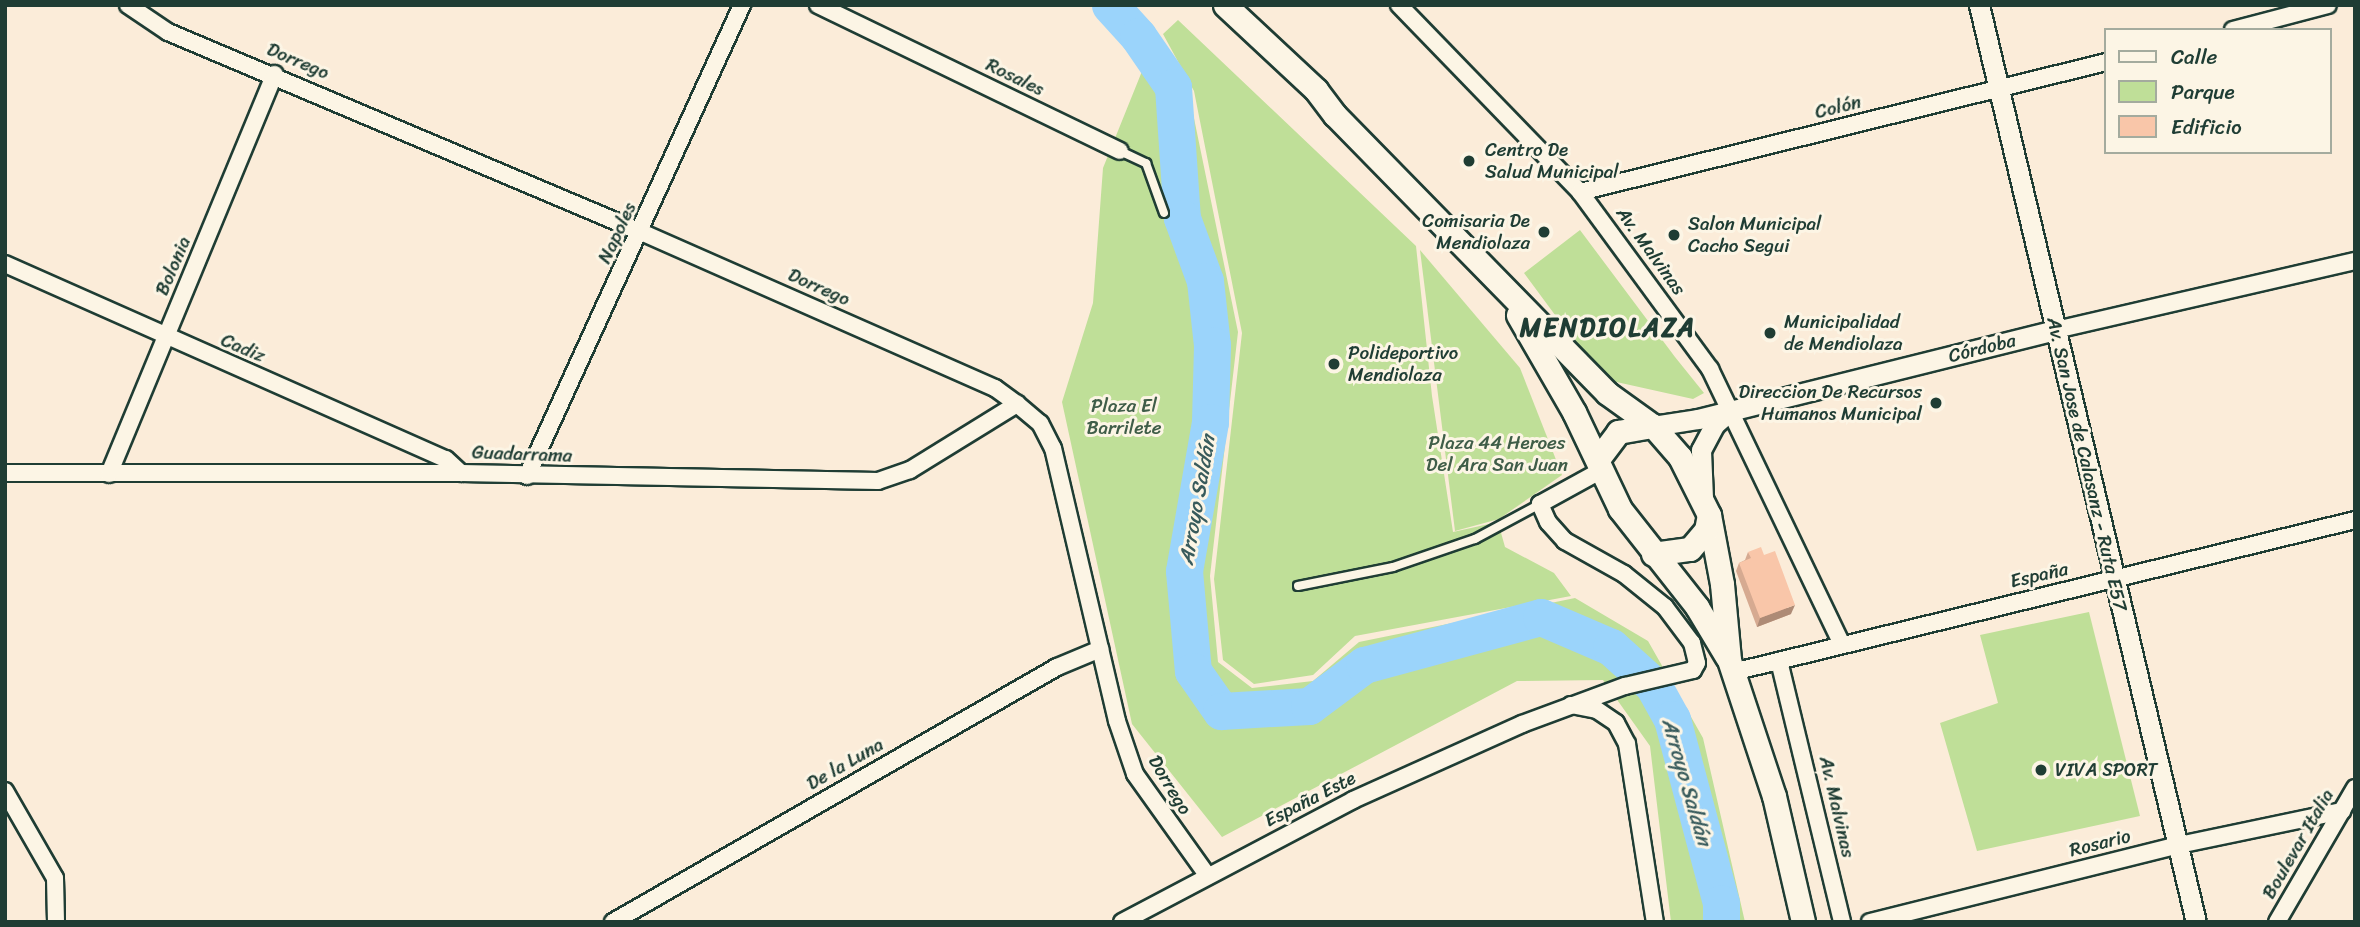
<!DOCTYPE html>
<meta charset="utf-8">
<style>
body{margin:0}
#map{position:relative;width:2360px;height:927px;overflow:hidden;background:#fbecd9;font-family:Sriracha,sans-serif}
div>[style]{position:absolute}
.green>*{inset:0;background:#bfdf98}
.river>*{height:37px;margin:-18.5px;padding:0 18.5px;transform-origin:18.5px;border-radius:18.5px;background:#9bd4fb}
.roads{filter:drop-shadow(2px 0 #1f3d34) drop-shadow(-2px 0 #1f3d34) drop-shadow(0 2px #1f3d34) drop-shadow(0 -2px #1f3d34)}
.service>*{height:8px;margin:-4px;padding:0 4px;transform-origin:4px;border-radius:4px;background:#fcf5e5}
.minor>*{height:16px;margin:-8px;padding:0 8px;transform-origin:8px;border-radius:8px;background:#fcf5e5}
.tertiary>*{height:19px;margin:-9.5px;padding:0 9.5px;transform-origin:9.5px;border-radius:9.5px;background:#fcf5e5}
.secondary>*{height:23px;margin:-11.5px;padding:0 11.5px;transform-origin:11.5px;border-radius:11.5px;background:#fcf5e5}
.wall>*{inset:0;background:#d6aa91}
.shaded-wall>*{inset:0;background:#ae8b76}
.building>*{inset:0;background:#f9c6a9}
.dots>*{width:19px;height:19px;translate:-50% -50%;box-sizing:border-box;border:4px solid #fcf5e5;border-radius:50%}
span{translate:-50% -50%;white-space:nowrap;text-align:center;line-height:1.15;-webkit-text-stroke:6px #fcf5e5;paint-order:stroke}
.street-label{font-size:19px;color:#1f3d34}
.poi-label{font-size:19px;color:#1f3d34}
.left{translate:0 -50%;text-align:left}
.right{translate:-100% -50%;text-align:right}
.park-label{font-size:19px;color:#3f5d48}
.water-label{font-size:21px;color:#385b5c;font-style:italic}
.district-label{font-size:26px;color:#1f3d34;font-weight:700;letter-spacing:2px}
.frame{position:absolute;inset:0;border:7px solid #1f3d34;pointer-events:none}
.legend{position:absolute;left:2104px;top:28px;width:228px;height:126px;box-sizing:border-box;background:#fcf5e5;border:2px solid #a4ab9e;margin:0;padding:9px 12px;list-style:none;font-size:21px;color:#1f3d34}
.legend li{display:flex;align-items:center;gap:14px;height:35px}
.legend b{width:35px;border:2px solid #a4ab9e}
</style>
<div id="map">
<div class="green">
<div style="clip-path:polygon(1178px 20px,1416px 246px,1432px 396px,1453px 532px,1498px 522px,1505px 547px,1554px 573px,1571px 596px,1355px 636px,1313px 675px,1254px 684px,1223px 660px,1214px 579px,1242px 333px,1194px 91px,1163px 34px)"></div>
<div style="clip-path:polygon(1157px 34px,1189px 94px,1238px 332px,1210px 576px,1218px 662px,1252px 688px,1313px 681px,1359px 642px,1575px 598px,1648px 641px,1703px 738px,1745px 922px,1671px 922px,1650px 746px,1603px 680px,1517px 681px,1222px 837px,1132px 724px,1062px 402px,1093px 303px,1103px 168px)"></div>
<div style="clip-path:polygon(1580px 230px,1675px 357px,1704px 393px,1693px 399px,1612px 381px,1575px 342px,1524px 273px)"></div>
<div style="clip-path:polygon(1420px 250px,1520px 368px,1562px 475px,1499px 519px,1455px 531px)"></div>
<div style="clip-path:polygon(2089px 612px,2140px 816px,1977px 851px,1940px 723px,1998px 703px,1980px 635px)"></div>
</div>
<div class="river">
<div style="left:1110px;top:5px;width:42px;rotate:47.9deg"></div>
<div style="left:1138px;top:36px;width:62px;rotate:55.5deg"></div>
<div style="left:1173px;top:87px;width:131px;rotate:86.1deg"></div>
<div style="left:1182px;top:218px;width:67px;rotate:69.9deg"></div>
<div style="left:1205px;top:281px;width:64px;rotate:83.8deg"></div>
<div style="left:1212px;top:345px;width:77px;rotate:91.5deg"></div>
<div style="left:1210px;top:422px;width:151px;rotate:99.9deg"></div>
<div style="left:1184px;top:571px;width:100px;rotate:84.9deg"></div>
<div style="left:1193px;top:671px;width:49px;rotate:55deg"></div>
<div style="left:1221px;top:711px;width:88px;rotate:-3.3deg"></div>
<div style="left:1309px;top:706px;width:69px;rotate:-36.7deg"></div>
<div style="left:1364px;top:665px;width:183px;rotate:-15.2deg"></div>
<div style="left:1541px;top:617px;width:76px;rotate:23.2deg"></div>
<div style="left:1611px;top:647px;width:57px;rotate:42.1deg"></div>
<div style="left:1653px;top:685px;width:39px;rotate:61deg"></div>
<div style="left:1672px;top:719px;width:190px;rotate:75.1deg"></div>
<div style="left:1721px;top:903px;width:19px;rotate:90deg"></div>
</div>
<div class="roads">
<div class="service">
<div style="left:1120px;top:151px;width:29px;rotate:25deg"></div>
<div style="left:1146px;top:163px;width:53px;rotate:70.2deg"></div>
<div style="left:1298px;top:586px;width:97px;rotate:-11.3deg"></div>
<div style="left:1393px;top:567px;width:87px;rotate:-18.9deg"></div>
<div style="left:1475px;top:539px;width:74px;rotate:-28.3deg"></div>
</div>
<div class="minor">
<div style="left:128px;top:5px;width:48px;rotate:34deg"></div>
<div style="left:168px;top:32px;width:514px;rotate:22.92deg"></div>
<div style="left:641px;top:232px;width:387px;rotate:23.8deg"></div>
<div style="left:995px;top:388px;width:27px;rotate:36deg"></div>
<div style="left:1017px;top:404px;width:30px;rotate:40deg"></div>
<div style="left:1040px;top:423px;width:28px;rotate:63deg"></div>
<div style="left:1053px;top:448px;width:280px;rotate:76.8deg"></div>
<div style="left:1117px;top:721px;width:56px;rotate:71.2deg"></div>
<div style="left:1135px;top:774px;width:124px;rotate:54.5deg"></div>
<div style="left:818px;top:5px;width:335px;rotate:25.8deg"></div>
<div style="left:1399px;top:5px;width:260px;rotate:45.9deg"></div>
<div style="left:1580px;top:192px;width:220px;rotate:53.7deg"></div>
<div style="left:1710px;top:369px;width:304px;rotate:64.4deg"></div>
<div style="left:2233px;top:30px;width:98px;rotate:-14.7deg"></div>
<div style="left:1580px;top:192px;width:542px;rotate:-13.88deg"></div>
<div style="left:5px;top:264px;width:482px;rotate:23.9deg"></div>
<div style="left:446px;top:459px;width:21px;rotate:43deg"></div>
<div style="left:2056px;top:330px;width:307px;rotate:-13deg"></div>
<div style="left:5px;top:473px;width:456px"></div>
<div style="left:461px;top:473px;width:417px;rotate:1.1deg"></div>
<div style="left:878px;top:481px;width:34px;rotate:-19deg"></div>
<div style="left:910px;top:470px;width:126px;rotate:-31.7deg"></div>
<div style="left:109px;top:474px;width:433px;rotate:-67.5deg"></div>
<div style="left:527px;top:476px;width:518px;rotate:-65.46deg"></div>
<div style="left:1779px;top:661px;width:268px;rotate:76.4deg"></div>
<div style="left:1733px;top:672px;width:640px;rotate:-13.73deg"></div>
<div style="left:1571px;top:705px;width:26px;rotate:11deg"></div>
<div style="left:1597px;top:710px;width:23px;rotate:34deg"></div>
<div style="left:1616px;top:723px;width:24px;rotate:62deg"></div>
<div style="left:1627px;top:744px;width:180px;rotate:81.1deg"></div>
<div style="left:5px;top:791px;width:100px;rotate:60.1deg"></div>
<div style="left:55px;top:878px;width:44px;rotate:88.7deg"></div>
<div style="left:613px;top:922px;width:512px;rotate:-29.87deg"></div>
<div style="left:1057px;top:667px;width:47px;rotate:-22.7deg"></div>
<div style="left:1122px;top:922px;width:261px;rotate:-27.8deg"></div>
<div style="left:1353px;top:800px;width:185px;rotate:-24.2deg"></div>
<div style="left:1522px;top:724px;width:110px;rotate:-20.3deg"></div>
<div style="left:1625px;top:686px;width:70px;rotate:-13.2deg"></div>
<div style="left:1693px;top:670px;width:8px;rotate:-60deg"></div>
<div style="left:1697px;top:663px;width:21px;rotate:-104deg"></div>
<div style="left:1692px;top:643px;width:45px;rotate:-126.9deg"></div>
<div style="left:1665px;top:607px;width:53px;rotate:-141.2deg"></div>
<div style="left:1624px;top:574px;width:68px;rotate:-150.8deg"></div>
<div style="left:1565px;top:541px;width:25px;rotate:-132deg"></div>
<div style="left:1548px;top:522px;width:20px;rotate:-114deg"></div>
<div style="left:1540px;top:504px;width:68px;rotate:-28.8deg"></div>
<div style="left:1870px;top:922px;width:318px;rotate:-14deg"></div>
<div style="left:2179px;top:845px;width:167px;rotate:-11.8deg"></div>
<div style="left:2277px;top:922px;width:155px;rotate:-59.8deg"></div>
</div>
<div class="tertiary">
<div style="left:1979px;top:5px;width:942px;rotate:76.69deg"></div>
<div style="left:1653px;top:426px;width:46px;rotate:-8.8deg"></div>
<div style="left:1698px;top:419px;width:369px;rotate:-14deg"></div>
<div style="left:1703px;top:498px;width:48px;rotate:-92.4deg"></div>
<div style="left:1701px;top:450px;width:30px;rotate:-62deg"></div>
<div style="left:1715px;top:424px;width:18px;rotate:-41deg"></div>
</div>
<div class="secondary">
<div style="left:1225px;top:5px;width:125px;rotate:43deg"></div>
<div style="left:1316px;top:90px;width:31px;rotate:53deg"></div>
<div style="left:1335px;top:115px;width:389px;rotate:45.6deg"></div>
<div style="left:1607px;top:393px;width:57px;rotate:35.7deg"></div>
<div style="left:1653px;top:426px;width:41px;rotate:48.9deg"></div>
<div style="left:1680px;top:457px;width:65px;rotate:63.4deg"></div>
<div style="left:1709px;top:515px;width:70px;rotate:79.3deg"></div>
<div style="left:1722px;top:584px;width:76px;rotate:84.7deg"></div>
<div style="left:1729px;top:660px;width:143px;rotate:71.7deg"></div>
<div style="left:1774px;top:796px;width:129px;rotate:77deg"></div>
<div style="left:1518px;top:315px;width:112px;rotate:60deg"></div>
<div style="left:1574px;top:412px;width:107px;rotate:64.6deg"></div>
<div style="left:1620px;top:509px;width:125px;rotate:51.8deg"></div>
<div style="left:1697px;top:607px;width:58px;rotate:59deg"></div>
<div style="left:1598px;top:459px;width:34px;rotate:-53deg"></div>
<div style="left:1618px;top:432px;width:36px;rotate:-10deg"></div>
<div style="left:1653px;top:554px;width:37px;rotate:-8deg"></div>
<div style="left:1690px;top:549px;width:25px;rotate:-50deg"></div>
<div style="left:1706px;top:530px;width:15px;rotate:-79deg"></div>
</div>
</div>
<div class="wall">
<div style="clip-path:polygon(1748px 552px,1791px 614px,1757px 627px,1736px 571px,1739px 563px,1745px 560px)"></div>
</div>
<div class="shaded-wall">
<div style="clip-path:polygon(1795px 605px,1791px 614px,1757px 627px,1760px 618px)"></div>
</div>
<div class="building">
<div style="clip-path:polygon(1761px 547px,1764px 555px,1775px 551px,1795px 605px,1760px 618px,1739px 563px,1751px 558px,1748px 552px)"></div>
</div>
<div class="dots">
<div style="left:1469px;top:161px;background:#1f3d34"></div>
<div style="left:1544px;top:232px;background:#1f3d34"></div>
<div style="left:1674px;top:235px;background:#1f3d34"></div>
<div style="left:1770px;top:333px;background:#1f3d34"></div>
<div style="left:1334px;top:364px;background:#1f3d34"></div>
<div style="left:1936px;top:403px;background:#1f3d34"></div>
<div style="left:2041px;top:770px;background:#1f3d34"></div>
</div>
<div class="street-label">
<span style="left:298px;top:61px;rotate:23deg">Dorrego</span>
<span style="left:1015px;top:77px;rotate:26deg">Rosales</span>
<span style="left:1838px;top:107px;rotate:-14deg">Colón</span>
<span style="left:617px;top:233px;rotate:-65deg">Napoles</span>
<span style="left:1651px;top:251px;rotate:54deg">Av. Malvinas</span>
<span style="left:173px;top:266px;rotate:-67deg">Bolonia</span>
<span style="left:819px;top:287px;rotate:24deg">Dorrego</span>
<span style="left:243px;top:348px;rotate:23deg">Cadiz</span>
<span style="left:1982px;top:348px;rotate:-14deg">Córdoba</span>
<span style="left:522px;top:454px;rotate:2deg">Guadarrama</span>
<span style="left:2087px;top:464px;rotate:77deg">Av. San Jose de Calasanz - Ruta E57</span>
<span style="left:2039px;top:575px;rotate:-13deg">España</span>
<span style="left:845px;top:764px;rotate:-30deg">De la Luna</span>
<span style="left:1170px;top:785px;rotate:59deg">Dorrego</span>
<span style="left:1310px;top:799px;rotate:-27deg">España Este</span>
<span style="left:1837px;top:807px;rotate:77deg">Av. Malvinas</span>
<span style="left:2100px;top:843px;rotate:-14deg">Rosario</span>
<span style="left:2298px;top:844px;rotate:-60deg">Boulevar Italia</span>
</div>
<div class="poi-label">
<span class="left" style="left:1485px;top:161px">Centro De<br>Salud Municipal</span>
<span class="right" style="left:1530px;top:232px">Comisaria De<br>Mendiolaza</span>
<span class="left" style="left:1688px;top:235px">Salon Municipal<br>Cacho Segui</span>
<span class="left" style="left:1784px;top:333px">Municipalidad<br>de Mendiolaza</span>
<span class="left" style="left:1348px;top:364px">Polideportivo<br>Mendiolaza</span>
<span class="right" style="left:1922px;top:403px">Direccion De Recursos<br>Humanos Municipal</span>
<span class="left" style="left:2055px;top:770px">VIVA SPORT</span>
</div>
<div class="park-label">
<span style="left:1124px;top:417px">Plaza El<br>Barrilete</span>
<span style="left:1497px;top:454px">Plaza 44 Heroes<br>Del Ara San Juan</span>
</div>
<div class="water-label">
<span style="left:1197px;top:500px;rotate:-80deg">Arroyo Saldán</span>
<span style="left:1687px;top:782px;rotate:74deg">Arroyo Saldán</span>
</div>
<div class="district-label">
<span style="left:1608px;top:328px">MENDIOLAZA</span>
</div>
<div class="frame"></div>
<ul class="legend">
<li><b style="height:9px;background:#fcf5e5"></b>Calle</li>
<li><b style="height:19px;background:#bfdf98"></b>Parque</li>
<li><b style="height:19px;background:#f9c6a9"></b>Edificio</li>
</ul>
</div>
